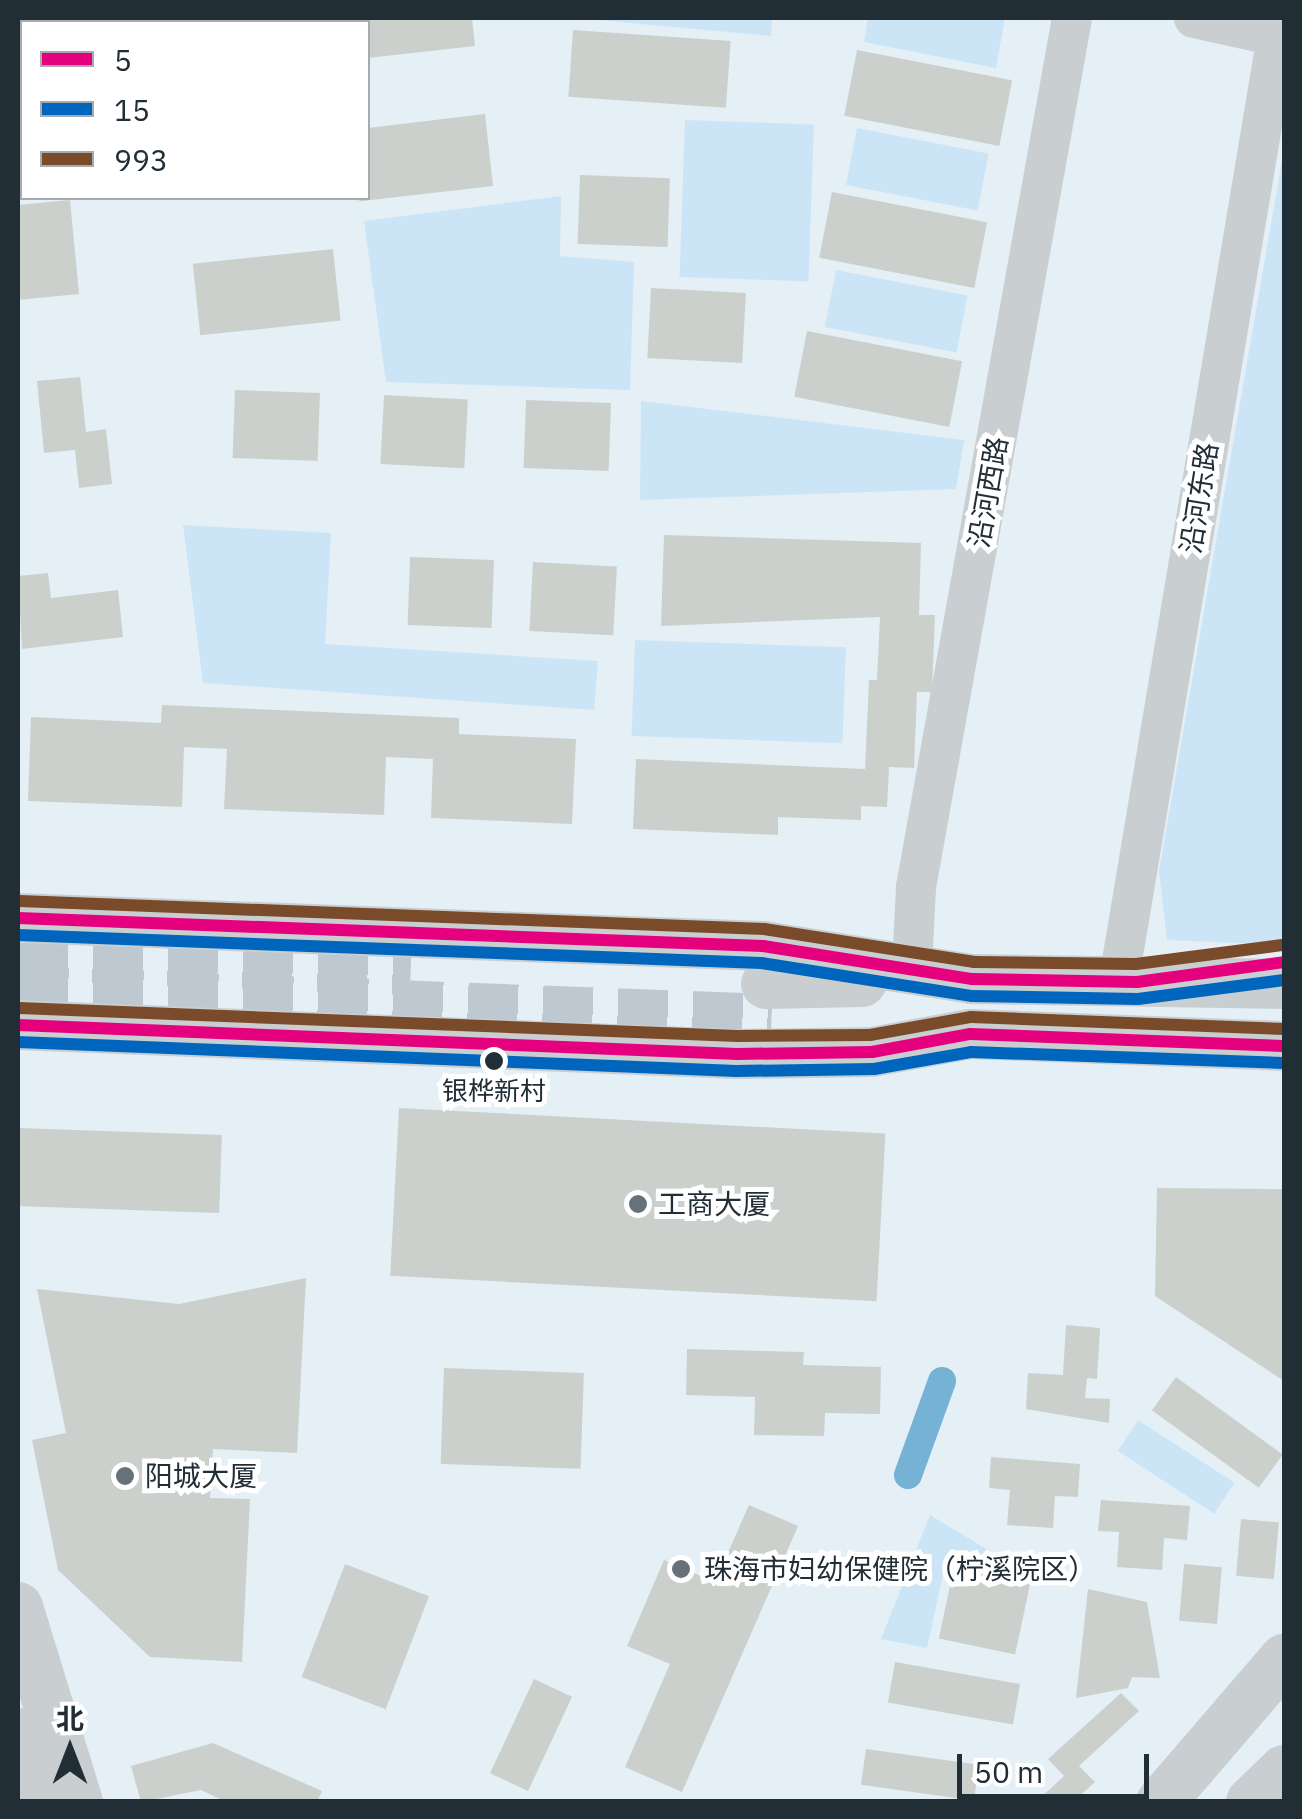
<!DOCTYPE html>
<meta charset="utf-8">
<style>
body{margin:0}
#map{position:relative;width:1302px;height:1819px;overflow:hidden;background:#e5eff6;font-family:"IBM Plex Sans","Noto Sans SC",sans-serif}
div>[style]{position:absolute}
.green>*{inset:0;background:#cce5f6;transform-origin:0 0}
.canal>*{height:28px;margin:-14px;padding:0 14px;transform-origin:14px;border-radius:14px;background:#76b2d6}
.building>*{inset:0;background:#ccd0cd;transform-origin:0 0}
.major-tunnel>*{height:50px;margin-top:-25px;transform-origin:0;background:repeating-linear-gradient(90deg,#bec8d0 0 50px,transparent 0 75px)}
.minor>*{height:40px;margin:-20px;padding:0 20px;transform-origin:20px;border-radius:20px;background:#c9ced1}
.major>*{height:50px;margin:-25px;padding:0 25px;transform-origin:25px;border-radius:25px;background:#c9ced1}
.bus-1>*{height:12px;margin:-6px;padding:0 6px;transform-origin:6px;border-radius:6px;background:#e5007d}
.bus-2>*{height:12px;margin:-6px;padding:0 6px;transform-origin:6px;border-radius:6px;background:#0065bd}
.bus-3>*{height:12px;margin:-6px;padding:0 6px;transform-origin:6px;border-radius:6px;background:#7a4b2a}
.dots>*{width:28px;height:28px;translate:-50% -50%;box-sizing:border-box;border:5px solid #fff;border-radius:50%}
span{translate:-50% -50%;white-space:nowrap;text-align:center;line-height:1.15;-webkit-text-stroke:10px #fff;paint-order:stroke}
.bus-label{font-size:26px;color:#212e36}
.street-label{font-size:28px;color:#212e36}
.poi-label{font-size:28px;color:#212e36}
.left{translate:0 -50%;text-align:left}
.frame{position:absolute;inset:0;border:20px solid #212e36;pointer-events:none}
.legend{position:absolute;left:20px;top:20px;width:350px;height:180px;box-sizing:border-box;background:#fff;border:2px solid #a6abaf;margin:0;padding:12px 18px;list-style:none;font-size:30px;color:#212e36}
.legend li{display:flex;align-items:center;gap:20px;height:50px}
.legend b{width:50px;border:2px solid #a6abaf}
.north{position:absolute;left:20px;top:1699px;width:100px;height:100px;-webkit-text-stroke:8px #fff;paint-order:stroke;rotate:0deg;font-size:28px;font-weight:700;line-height:40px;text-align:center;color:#212e36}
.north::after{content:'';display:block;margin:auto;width:35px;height:45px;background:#212e36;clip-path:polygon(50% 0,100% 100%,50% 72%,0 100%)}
.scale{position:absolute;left:957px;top:1754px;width:192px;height:45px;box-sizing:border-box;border:5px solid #212e36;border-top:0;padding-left:12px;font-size:30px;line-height:35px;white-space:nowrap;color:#212e36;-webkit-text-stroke:8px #fff;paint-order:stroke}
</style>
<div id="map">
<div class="green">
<div style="clip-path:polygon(575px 18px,772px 18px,771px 36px)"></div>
<div style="clip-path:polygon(868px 18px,1005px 18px,996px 68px,864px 42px)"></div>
<div style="left:685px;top:120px;width:129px;height:157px;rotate:2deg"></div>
<div style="left:857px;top:128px;width:134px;height:58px;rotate:11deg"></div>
<div style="clip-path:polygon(1284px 149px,1284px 945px,1167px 940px,1159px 871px)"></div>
<div style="clip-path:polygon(561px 196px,560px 256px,634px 262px,630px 390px,386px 382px,364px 221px)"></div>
<div style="left:836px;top:270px;width:134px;height:58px;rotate:11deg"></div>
<div style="clip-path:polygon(641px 401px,964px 440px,956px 489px,640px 500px)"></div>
<div style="clip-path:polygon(183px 525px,331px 533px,325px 644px,598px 661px,594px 710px,203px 683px)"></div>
<div style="left:635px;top:640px;width:211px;height:96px;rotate:2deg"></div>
<div style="left:1138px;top:1420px;width:115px;height:37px;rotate:33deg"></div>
<div style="clip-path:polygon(930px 1515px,1028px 1574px,947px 1556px,927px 1648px,881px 1639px)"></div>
</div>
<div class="canal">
<div style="left:908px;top:1475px;width:100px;rotate:-70.1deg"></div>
</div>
<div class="building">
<div style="clip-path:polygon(18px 18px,38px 22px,22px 22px,18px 52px)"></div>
<div style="clip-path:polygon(330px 18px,472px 18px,475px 46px,368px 58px,368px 22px)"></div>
<div style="left:573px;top:30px;width:158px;height:67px;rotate:4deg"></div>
<div style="left:857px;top:50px;width:158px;height:67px;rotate:11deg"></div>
<div style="clip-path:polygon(485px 114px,493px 186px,354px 202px,368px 198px,368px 128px)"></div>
<div style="left:580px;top:175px;width:90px;height:69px;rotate:2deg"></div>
<div style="left:832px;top:192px;width:158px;height:67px;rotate:11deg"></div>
<div style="clip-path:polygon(70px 200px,79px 294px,18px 300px,18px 205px)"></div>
<div style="left:333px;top:249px;width:72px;height:141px;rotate:84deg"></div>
<div style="left:651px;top:288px;width:95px;height:70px;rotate:3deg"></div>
<div style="left:807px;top:331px;width:158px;height:67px;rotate:11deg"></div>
<div style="clip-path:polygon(80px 377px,86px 432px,106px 429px,112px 484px,79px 488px,75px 450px,44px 453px,37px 381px)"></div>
<div style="left:235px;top:390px;width:85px;height:68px;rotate:2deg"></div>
<div style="left:384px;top:395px;width:84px;height:69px;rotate:3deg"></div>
<div style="left:526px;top:400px;width:85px;height:68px;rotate:2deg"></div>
<div style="clip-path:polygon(664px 535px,921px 543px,919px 615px,935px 615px,932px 692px,917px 692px,914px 768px,889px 767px,887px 807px,861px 806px,861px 820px,778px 817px,778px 835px,633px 829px,636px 759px,865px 769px,869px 680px,877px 680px,880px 617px,661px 626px)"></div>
<div style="left:410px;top:557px;width:84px;height:68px;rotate:2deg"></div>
<div style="left:533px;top:562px;width:84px;height:69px;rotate:3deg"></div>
<div style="clip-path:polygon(48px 573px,51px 598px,118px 590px,123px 637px,22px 649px,18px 576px)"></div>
<div style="clip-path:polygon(162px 705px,459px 718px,459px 734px,576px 739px,572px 824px,431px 818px,433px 759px,386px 757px,384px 815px,224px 809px,227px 749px,184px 747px,182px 807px,28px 801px,31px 717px,161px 723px)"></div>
<div style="left:399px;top:1108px;width:487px;height:168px;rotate:3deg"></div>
<div style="left:18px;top:1128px;width:204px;height:78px;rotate:2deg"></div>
<div style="clip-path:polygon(1157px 1188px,1284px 1189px,1284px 1381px,1155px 1296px)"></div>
<div style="clip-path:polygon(306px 1278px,297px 1453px,213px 1449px,210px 1498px,250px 1499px,242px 1662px,150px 1657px,58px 1570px,32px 1440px,66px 1433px,37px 1289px,179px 1304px)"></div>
<div style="clip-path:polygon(1066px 1325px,1100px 1328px,1097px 1379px,1087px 1378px,1085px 1398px,1110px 1399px,1109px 1423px,1026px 1409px,1028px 1373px,1063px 1375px)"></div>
<div style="clip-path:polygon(687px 1349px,804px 1352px,803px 1365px,881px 1367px,880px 1414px,825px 1413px,824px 1436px,754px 1435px,755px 1397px,686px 1395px)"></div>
<div style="left:444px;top:1368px;width:140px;height:96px;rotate:2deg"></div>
<div style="left:1176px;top:1377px;width:132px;height:41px;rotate:36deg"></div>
<div style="clip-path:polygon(991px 1457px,1080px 1464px,1078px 1497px,1055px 1496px,1053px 1528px,1007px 1525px,1010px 1490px,989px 1488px)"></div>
<div style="clip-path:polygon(1101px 1500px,1190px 1506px,1187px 1540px,1164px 1538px,1162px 1570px,1117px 1567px,1119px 1532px,1098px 1531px)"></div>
<div style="clip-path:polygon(749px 1505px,798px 1526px,682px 1792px,625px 1767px,670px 1664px,627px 1646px,664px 1560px,715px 1582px)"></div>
<div style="left:1241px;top:1519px;width:38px;height:57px;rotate:5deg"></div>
<div style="left:345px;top:1564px;width:90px;height:121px;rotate:21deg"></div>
<div style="left:1184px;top:1564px;width:38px;height:57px;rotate:5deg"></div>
<div style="left:954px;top:1567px;width:78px;height:73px;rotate:12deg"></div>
<div style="clip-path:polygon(1088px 1589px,1147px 1602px,1160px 1678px,1132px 1677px,1128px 1688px,1076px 1698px)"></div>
<div style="left:895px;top:1662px;width:127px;height:41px;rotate:10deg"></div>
<div style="left:534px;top:1679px;width:42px;height:104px;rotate:25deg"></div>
<div style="clip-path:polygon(1121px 1693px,1139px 1711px,1079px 1766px,1095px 1782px,1073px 1802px,1036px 1802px,1064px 1776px,1048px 1759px)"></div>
<div style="clip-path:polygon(213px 1743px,322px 1791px,317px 1802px,226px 1802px,201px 1790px,141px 1802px,131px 1766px)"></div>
<div style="left:866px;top:1749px;width:114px;height:36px;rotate:8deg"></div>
</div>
<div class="major-tunnel">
<div style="left:18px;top:955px;width:393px;rotate:2.2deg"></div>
<div style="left:18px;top:991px;width:754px;rotate:2.13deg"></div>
</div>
<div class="minor">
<div style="left:1194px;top:18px;width:84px;rotate:12.4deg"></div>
<div style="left:912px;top:967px;width:80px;rotate:-87.1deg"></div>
<div style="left:916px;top:887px;width:883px;rotate:-79.82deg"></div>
<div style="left:1119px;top:979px;width:974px;rotate:-80.49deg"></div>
</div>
<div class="major">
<div style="left:18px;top:918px;width:746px;rotate:2.15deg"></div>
<div style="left:763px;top:946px;width:212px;rotate:9deg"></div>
<div style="left:972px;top:979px;width:312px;rotate:0.9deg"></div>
<div style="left:766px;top:984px;width:96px;rotate:-1.2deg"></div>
<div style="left:18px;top:1025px;width:720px;rotate:2.31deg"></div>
<div style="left:737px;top:1054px;width:135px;rotate:-0.8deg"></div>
<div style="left:872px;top:1052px;width:100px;rotate:-10.4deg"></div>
<div style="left:970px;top:1034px;width:314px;rotate:2.2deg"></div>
<div style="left:18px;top:1607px;width:204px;rotate:72.9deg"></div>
<div style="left:18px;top:1733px;width:72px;rotate:73.1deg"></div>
<div style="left:1161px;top:1802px;width:189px;rotate:-49.3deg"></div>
<div style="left:1251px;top:1802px;width:46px;rotate:-44.1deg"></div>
</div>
<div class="bus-1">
<div style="left:18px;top:918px;width:746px;rotate:2.15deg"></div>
<div style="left:763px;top:946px;width:212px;rotate:9deg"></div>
<div style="left:972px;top:979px;width:165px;rotate:1deg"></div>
<div style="left:1137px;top:982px;width:148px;rotate:-7.7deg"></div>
<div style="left:18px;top:1025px;width:720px;rotate:2.31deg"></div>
<div style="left:737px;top:1054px;width:135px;rotate:-0.8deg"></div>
<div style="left:872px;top:1052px;width:100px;rotate:-10.4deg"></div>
<div style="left:970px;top:1034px;width:314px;rotate:2.2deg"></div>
</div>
<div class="bus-2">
<div style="left:18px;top:935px;width:744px;rotate:2.16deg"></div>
<div style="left:761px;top:963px;width:214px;rotate:8.9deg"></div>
<div style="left:972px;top:996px;width:166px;rotate:1deg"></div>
<div style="left:1138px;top:999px;width:147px;rotate:-7.4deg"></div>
<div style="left:18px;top:1042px;width:719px;rotate:2.31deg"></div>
<div style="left:736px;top:1071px;width:138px;rotate:-0.8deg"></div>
<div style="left:874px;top:1069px;width:98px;rotate:-9.9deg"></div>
<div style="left:971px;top:1052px;width:312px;rotate:2deg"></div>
</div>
<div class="bus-3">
<div style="left:19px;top:901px;width:746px;rotate:2.15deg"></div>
<div style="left:764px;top:929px;width:213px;rotate:8.9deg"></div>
<div style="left:974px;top:962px;width:162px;rotate:0.7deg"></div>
<div style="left:1136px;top:964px;width:147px;rotate:-7.4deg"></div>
<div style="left:19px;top:1008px;width:719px;rotate:2.23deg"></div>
<div style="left:737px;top:1036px;width:133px;rotate:-0.4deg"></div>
<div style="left:870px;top:1035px;width:103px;rotate:-10.1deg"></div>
<div style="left:971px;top:1017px;width:313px;rotate:2.2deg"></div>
</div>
<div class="dots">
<div style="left:494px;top:1061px;background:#212e36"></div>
<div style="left:638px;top:1204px;background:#667279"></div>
<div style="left:125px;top:1476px;background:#667279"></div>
<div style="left:681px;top:1569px;background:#667279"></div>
</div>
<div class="bus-label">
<span style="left:494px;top:1091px">银桦新村</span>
</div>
<div class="street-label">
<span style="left:988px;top:492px;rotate:-80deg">沿河西路</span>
<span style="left:1199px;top:498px;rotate:-81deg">沿河东路</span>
</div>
<div class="poi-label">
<span class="left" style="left:658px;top:1204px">工商大厦</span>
<span class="left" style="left:145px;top:1476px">阳城大厦</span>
<span class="left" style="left:704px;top:1569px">珠海市妇幼保健院（柠溪院区）</span>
</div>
<div class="frame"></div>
<ul class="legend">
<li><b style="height:12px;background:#e5007d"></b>5</li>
<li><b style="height:12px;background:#0065bd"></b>15</li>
<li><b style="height:12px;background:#7a4b2a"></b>993</li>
</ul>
<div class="north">北</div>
<div class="scale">50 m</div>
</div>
